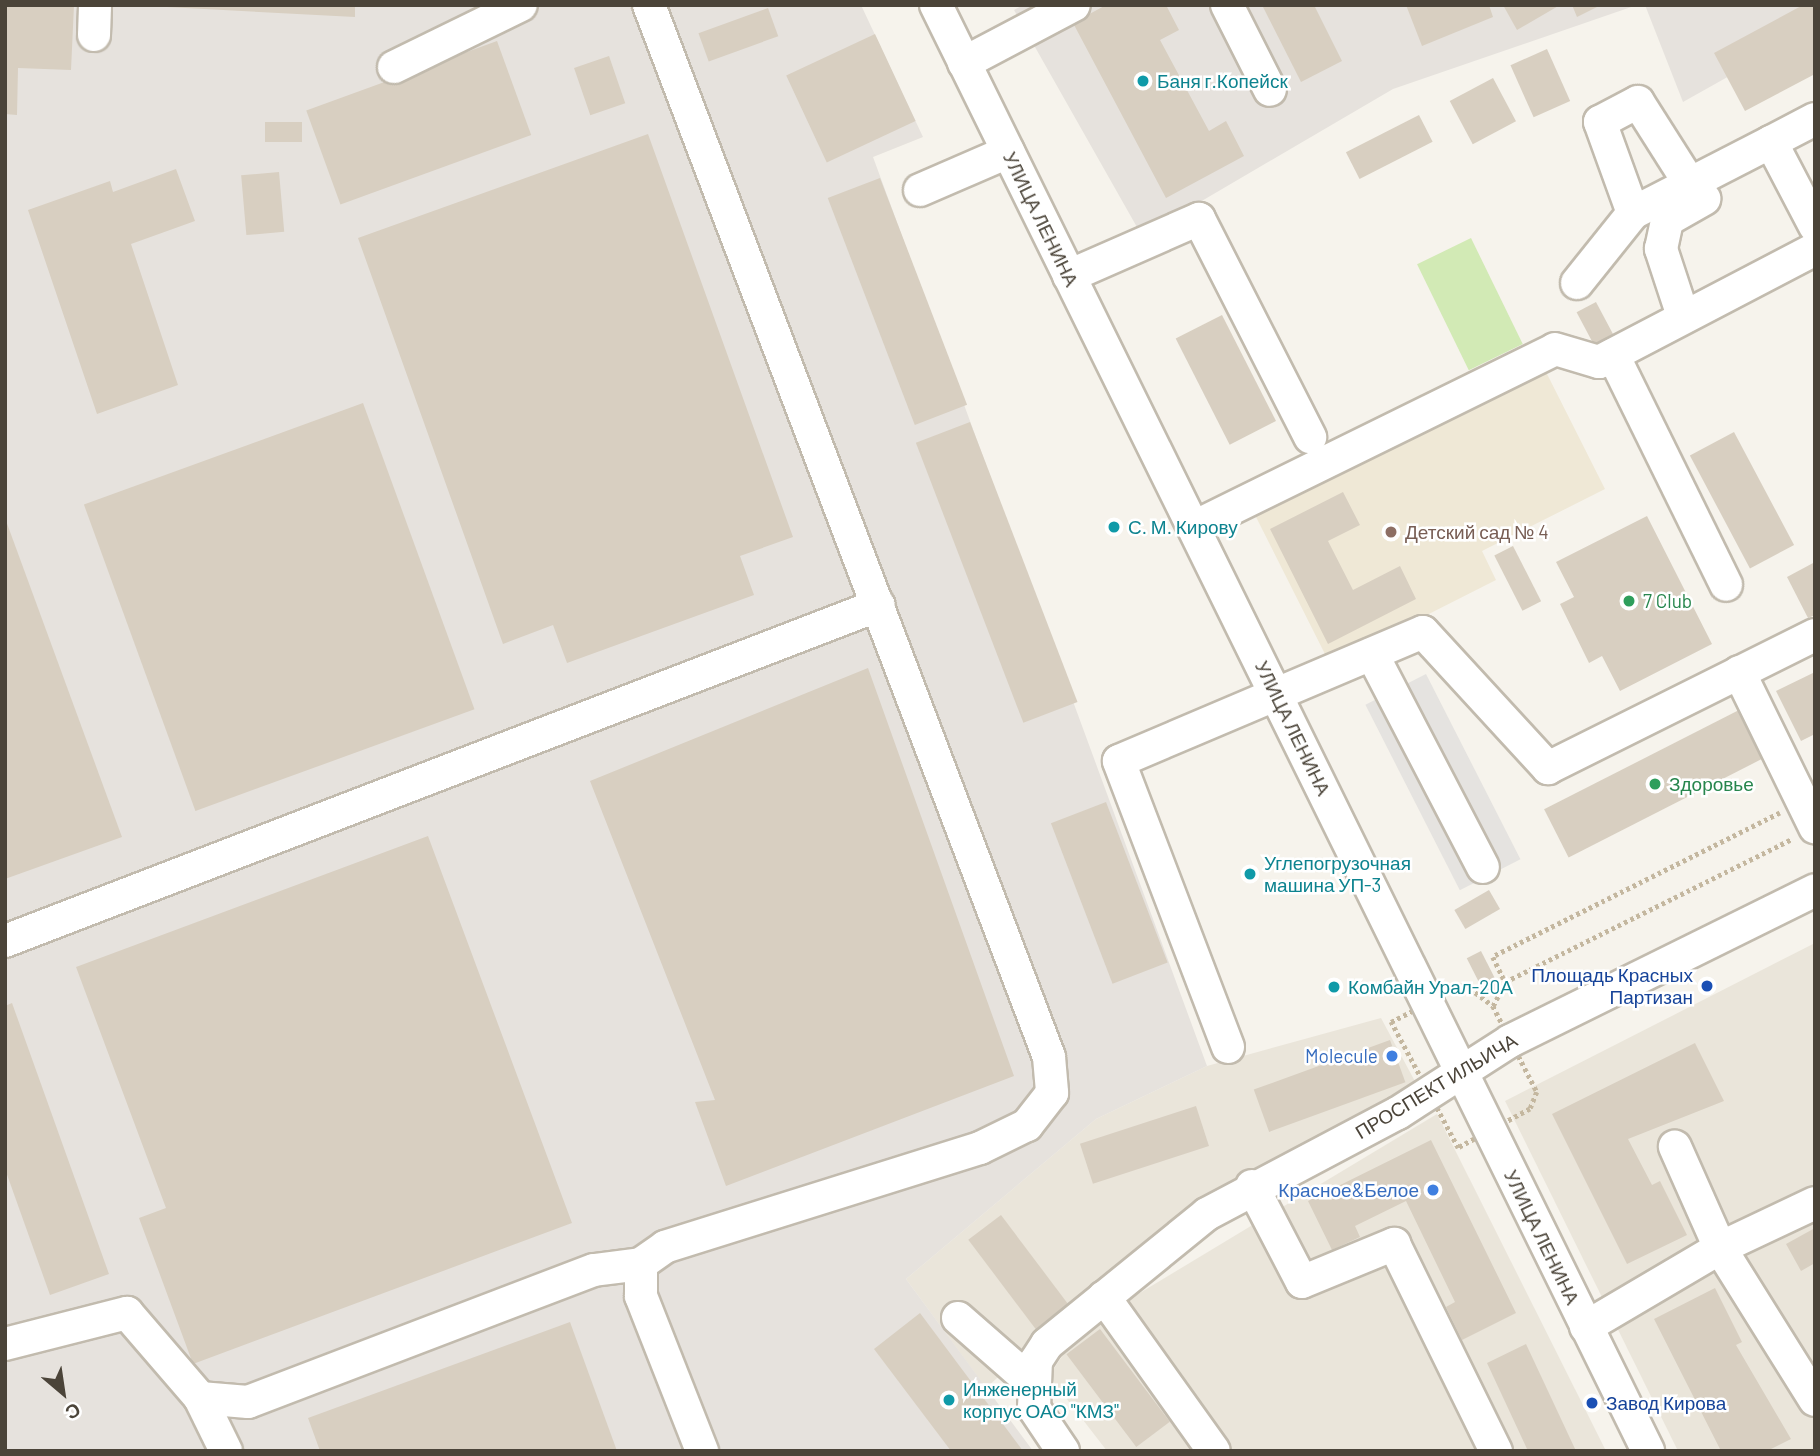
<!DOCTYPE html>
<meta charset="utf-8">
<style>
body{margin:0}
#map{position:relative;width:1820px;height:1456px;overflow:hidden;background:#f6f3ec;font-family:Barlow,sans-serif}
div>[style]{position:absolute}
.residential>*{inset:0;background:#eae5da}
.industrial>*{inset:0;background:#e6e2dd}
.education>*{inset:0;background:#efe8d6}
.green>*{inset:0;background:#d2eab5;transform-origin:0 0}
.parking>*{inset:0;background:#e5e3e0;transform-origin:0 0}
.building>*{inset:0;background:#d8cfc1;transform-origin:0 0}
.path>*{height:4.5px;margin-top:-2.25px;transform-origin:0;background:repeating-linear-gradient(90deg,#c4b79f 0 3.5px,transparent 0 7px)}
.roads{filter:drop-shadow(2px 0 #c2bbae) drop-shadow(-2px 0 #c2bbae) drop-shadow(0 2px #c2bbae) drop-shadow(0 -2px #c2bbae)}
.minor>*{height:32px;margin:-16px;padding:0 16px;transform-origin:16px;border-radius:16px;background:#fff}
.dots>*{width:19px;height:19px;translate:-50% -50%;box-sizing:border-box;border:4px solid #fff;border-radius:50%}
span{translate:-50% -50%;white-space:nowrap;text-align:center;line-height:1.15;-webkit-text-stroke:5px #fff;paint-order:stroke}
.culture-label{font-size:19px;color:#0d838f}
.left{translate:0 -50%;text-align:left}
.street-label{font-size:19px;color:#4b4439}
.education-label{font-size:19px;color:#785e54}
.leisure-label{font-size:19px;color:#27864d}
.transit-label{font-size:19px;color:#164399}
.right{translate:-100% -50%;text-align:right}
.shop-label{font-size:19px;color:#366cbe}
.frame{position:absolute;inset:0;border:7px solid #4b4439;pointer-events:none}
.north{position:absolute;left:28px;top:1358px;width:70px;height:70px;-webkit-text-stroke:5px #fff;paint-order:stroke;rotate:151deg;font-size:19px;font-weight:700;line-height:28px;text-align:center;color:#4b4439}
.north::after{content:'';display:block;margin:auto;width:24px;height:32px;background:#4b4439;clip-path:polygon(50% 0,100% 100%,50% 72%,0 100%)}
</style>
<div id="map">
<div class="residential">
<div style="clip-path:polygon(1815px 943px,1815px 1451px,1678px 1451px,1505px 1101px)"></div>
<div style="clip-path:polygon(1381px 1018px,1418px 1087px,1095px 1289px,986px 1388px,906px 1279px,1096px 1119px,1207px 1066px)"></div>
<div style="clip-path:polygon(1437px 1114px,1606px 1451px,1107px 1451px,1049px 1376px,1080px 1329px)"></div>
</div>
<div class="industrial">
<div style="clip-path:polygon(5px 5px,861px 5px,923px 137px,873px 157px,1207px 1066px,1096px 1119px,906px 1279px,1033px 1451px,5px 1451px)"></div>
<div style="clip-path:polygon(1023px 5px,1637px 5px,1393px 89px,1142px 236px,1014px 10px)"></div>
<div style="clip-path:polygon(1645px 5px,1815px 5px,1815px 28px,1683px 102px)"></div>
</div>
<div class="education">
<div style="clip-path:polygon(1544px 368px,1605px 489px,1482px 551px,1496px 580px,1330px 664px,1254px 513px)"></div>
</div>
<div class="green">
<div style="left:1471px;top:238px;width:118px;height:60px;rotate:64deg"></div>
</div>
<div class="parking">
<div style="left:1426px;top:674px;width:208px;height:68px;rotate:63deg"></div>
</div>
<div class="building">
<div style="clip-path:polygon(5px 5px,74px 5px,71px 70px,18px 68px,17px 115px,5px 114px)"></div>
<div style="clip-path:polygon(129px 5px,355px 5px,355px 17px)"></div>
<div style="clip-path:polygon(1106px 5px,1166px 5px,1179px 30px,1160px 40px,1209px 131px,1226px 121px,1244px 156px,1166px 198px,1073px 23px)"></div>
<div style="clip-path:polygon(1262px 5px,1314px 5px,1342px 61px,1301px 82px)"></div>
<div style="clip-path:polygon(1406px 5px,1489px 5px,1493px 17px,1422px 46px)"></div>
<div style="clip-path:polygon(1503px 5px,1560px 5px,1517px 30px)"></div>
<div style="clip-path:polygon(1572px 5px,1601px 5px,1577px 17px)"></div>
<div style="clip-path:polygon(1803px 5px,1815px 5px,1815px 74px,1745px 111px,1714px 53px)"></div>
<div style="left:768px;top:8px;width:30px;height:74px;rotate:70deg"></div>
<div style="left:875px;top:34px;width:96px;height:98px;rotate:65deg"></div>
<div style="left:497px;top:41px;width:100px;height:203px;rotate:70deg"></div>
<div style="left:1547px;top:49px;width:57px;height:40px;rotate:66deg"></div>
<div style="left:609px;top:56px;width:50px;height:37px;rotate:71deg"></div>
<div style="left:1493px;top:78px;width:49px;height:49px;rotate:62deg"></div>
<div style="left:1419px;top:115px;width:30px;height:82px;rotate:63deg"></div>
<div style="left:302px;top:122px;width:20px;height:37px;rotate:90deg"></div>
<div style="clip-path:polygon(648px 134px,793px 537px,740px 556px,754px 595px,567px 663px,553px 625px,503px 644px,358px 238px)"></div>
<div style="clip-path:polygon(176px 169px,195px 221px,131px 244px,178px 385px,97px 414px,28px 210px,110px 181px,113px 192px)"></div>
<div style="left:279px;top:172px;width:60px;height:38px;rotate:85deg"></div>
<div style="left:880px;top:178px;width:243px;height:56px;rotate:69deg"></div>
<div style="left:1596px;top:302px;width:43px;height:22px;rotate:62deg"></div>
<div style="left:1222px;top:315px;width:119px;height:52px;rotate:63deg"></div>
<div style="left:363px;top:403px;width:326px;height:297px;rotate:70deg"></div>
<div style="left:970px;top:422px;width:300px;height:58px;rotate:69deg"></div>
<div style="left:1734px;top:432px;width:128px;height:50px;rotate:62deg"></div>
<div style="clip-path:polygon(1343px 492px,1360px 525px,1328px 541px,1353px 590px,1400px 566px,1416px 599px,1328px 644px,1270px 529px)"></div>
<div style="clip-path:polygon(1647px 516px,1712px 644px,1620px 691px,1602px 656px,1589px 663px,1560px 604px,1574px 597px,1556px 562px)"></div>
<div style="clip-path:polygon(5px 518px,122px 837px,5px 879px)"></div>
<div style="left:1513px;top:546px;width:62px;height:21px;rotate:63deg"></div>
<div style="clip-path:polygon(1815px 562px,1815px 615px,1808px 618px,1787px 577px)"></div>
<div style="clip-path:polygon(868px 668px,1014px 1076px,726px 1186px,695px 1102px,715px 1100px,590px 781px)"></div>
<div style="clip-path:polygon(1815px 672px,1815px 734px,1801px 741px,1776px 691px)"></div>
<div style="left:1741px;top:709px;width:54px;height:221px;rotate:63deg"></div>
<div style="left:1106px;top:802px;width:172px;height:59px;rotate:69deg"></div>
<div style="clip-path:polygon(428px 836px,572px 1223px,193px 1364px,139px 1218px,166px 1208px,76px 967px)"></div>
<div style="left:1489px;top:890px;width:22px;height:40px;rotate:60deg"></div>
<div style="left:1481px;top:951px;width:42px;height:16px;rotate:63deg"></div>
<div style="clip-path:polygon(12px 1003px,109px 1274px,50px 1295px,5px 1169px,5px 1006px)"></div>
<div style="left:1390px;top:1040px;width:45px;height:145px;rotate:70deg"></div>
<div style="clip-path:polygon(1695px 1043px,1724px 1101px,1628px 1139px,1652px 1185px,1660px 1181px,1687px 1235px,1627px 1264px,1552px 1114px)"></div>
<div style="left:1196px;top:1106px;width:42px;height:122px;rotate:72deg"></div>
<div style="clip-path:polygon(1431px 1140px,1516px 1313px,1462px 1340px,1446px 1307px,1455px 1302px,1406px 1201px,1355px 1226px,1360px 1237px,1332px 1250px,1308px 1201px)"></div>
<div style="left:1001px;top:1215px;width:116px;height:41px;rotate:53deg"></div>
<div style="clip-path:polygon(1815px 1228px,1815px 1263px,1801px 1271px,1786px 1244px)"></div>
<div style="clip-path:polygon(1715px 1288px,1742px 1342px,1736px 1345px,1791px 1439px,1767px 1451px,1721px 1451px,1654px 1319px)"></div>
<div style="clip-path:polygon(920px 1313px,1023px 1451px,951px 1451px,874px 1349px)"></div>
<div style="clip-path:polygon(570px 1322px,617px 1451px,320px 1451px,308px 1418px)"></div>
<div style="left:1100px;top:1329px;width:116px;height:42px;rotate:53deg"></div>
<div style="clip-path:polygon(1526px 1344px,1576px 1451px,1528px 1451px,1487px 1363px)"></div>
</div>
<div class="path">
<div style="left:1780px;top:813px;width:321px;rotate:153.4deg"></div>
<div style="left:1493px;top:957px;width:28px;rotate:64deg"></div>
<div style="left:1505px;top:982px;width:321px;rotate:-26.5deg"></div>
<div style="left:1464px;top:984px;width:36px;rotate:37deg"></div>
<div style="left:1493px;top:1006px;width:97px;rotate:62.9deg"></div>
<div style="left:1537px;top:1092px;width:18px;rotate:112deg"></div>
<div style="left:1530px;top:1109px;width:82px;rotate:151.6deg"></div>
<div style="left:1458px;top:1148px;width:143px;rotate:-118deg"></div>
<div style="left:1391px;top:1022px;width:82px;rotate:-27.5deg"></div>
<div style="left:1493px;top:1006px;width:27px;rotate:-63deg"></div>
</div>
<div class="roads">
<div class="minor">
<div style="left:649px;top:5px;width:1125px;rotate:69.18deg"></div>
<div style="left:1049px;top:1057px;width:36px;rotate:85deg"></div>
<div style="left:1052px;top:1093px;width:41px;rotate:128deg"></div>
<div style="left:1027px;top:1125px;width:52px;rotate:153.9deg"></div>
<div style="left:980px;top:1148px;width:330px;rotate:162.6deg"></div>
<div style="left:665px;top:1247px;width:29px;rotate:145deg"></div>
<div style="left:641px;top:1264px;width:32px;rotate:90deg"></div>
<div style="left:641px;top:1296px;width:167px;rotate:68.5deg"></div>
<div style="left:936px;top:5px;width:1612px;rotate:63.78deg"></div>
<div style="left:1227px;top:5px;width:95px;rotate:63.2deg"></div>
<div style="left:94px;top:35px;width:30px;rotate:-88deg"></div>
<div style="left:964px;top:63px;width:124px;rotate:-27.8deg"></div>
<div style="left:394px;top:67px;width:141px;rotate:-26deg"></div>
<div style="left:1815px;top:119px;width:50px;rotate:152.4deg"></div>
<div style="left:1771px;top:142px;width:95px;rotate:62.4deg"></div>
<div style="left:920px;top:190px;width:96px;rotate:-23.4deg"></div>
<div style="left:1633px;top:213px;width:97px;rotate:-109.9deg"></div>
<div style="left:1600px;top:122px;width:43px;rotate:-27.8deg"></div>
<div style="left:1638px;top:102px;width:97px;rotate:57.6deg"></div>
<div style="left:1069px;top:276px;width:142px;rotate:-23.7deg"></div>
<div style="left:1199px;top:219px;width:245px;rotate:63deg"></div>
<div style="left:1577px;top:283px;width:90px;rotate:-51.3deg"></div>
<div style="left:1633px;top:213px;width:155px;rotate:-27.2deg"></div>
<div style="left:1683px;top:316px;width:71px;rotate:-108.2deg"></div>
<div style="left:1661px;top:249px;width:30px;rotate:-78deg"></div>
<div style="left:1667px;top:220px;width:43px;rotate:-29.6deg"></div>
<div style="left:1613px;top:355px;width:256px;rotate:63.8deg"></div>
<div style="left:1194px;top:527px;width:402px;rotate:-26.2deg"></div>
<div style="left:1555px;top:349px;width:46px;rotate:16.5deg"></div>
<div style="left:1599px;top:362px;width:244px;rotate:-27.6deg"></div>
<div style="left:1372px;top:654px;width:240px;rotate:62.5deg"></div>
<div style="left:1739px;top:672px;width:173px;rotate:63.9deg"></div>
<div style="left:5px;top:941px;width:936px;rotate:-21.03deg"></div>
<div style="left:1228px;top:1047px;width:306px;rotate:-110.9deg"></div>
<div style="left:1119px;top:761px;width:330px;rotate:-23deg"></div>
<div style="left:1423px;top:632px;width:185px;rotate:47.4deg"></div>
<div style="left:1548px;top:768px;width:298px;rotate:-26.5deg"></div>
<div style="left:1252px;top:1186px;width:108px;rotate:62.5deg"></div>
<div style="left:1302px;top:1282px;width:100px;rotate:-22.4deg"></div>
<div style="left:1394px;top:1244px;width:231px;rotate:63.8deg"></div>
<div style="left:1815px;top:1203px;width:105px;rotate:154.7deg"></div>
<div style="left:1720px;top:1248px;width:179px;rotate:58deg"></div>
<div style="left:1104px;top:1297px;width:189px;rotate:54.5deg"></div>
<div style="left:958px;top:1318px;width:97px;rotate:41.2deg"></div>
<div style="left:1586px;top:1327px;width:156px;rotate:-30.5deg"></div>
<div style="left:1720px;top:1248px;width:111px;rotate:-114deg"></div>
<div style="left:5px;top:1344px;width:126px;rotate:-14.3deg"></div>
<div style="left:127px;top:1313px;width:112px;rotate:49.3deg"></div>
<div style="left:200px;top:1398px;width:48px;rotate:4.8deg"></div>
<div style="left:248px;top:1402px;width:370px;rotate:-20.9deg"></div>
<div style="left:594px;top:1270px;width:47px;rotate:-7.3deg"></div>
<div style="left:200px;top:1398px;width:59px;rotate:63.9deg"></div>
<div style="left:1063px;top:1451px;width:52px;rotate:-124deg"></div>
<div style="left:1034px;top:1408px;width:47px;rotate:-87.6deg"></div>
<div style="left:1036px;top:1361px;width:20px;rotate:-57deg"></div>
<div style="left:1047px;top:1344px;width:206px;rotate:-39.1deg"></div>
<div style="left:1207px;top:1214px;width:216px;rotate:-27.9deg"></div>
<div style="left:1398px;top:1113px;width:133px;rotate:-32.7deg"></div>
<div style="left:1510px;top:1041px;width:340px;rotate:-26.3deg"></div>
</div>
</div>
<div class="dots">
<div style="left:1143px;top:81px;background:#0f9aa8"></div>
<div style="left:1114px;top:527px;background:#0f9aa8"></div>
<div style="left:1391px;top:532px;background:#8d6e63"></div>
<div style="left:1629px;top:601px;background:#2e9e5b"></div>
<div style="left:1655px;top:784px;background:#2e9e5b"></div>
<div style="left:1250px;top:874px;background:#0f9aa8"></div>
<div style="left:1707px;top:986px;background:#1a4fb4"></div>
<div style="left:1334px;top:987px;background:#0f9aa8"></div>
<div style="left:1392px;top:1056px;background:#3f7fe0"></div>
<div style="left:1433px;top:1190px;background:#3f7fe0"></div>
<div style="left:949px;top:1400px;background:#0f9aa8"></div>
<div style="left:1592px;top:1403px;background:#1a4fb4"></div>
</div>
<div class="culture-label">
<span class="left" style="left:1157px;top:81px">Баня г.Копейск</span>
<span class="left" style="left:1128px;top:527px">С. М. Кирову</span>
<span class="left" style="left:1264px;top:874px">Углепогрузочная<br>машина УП-3</span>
<span class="left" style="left:1348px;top:987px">Комбайн Урал-20А</span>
<span class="left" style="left:963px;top:1400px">Инженерный<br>корпус ОАО "КМЗ"</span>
</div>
<div class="street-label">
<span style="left:1041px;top:219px;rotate:64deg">УЛИЦА ЛЕНИНА</span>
<span style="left:1293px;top:728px;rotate:64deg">УЛИЦА ЛЕНИНА</span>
<span style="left:1436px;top:1086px;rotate:-31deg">ПРОСПЕКТ ИЛЬИЧА</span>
<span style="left:1542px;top:1237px;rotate:64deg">УЛИЦА ЛЕНИНА</span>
</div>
<div class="education-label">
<span class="left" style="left:1405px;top:532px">Детский сад № 4</span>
</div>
<div class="leisure-label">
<span class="left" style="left:1643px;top:601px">7 Club</span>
<span class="left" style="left:1669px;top:784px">Здоровье</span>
</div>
<div class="transit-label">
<span class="right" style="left:1693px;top:986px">Площадь Красных<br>Партизан</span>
<span class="left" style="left:1606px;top:1403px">Завод Кирова</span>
</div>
<div class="shop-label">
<span class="right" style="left:1378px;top:1056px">Molecule</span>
<span class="right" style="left:1419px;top:1190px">Красное&amp;Белое</span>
</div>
<div class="frame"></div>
<div class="north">С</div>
</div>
